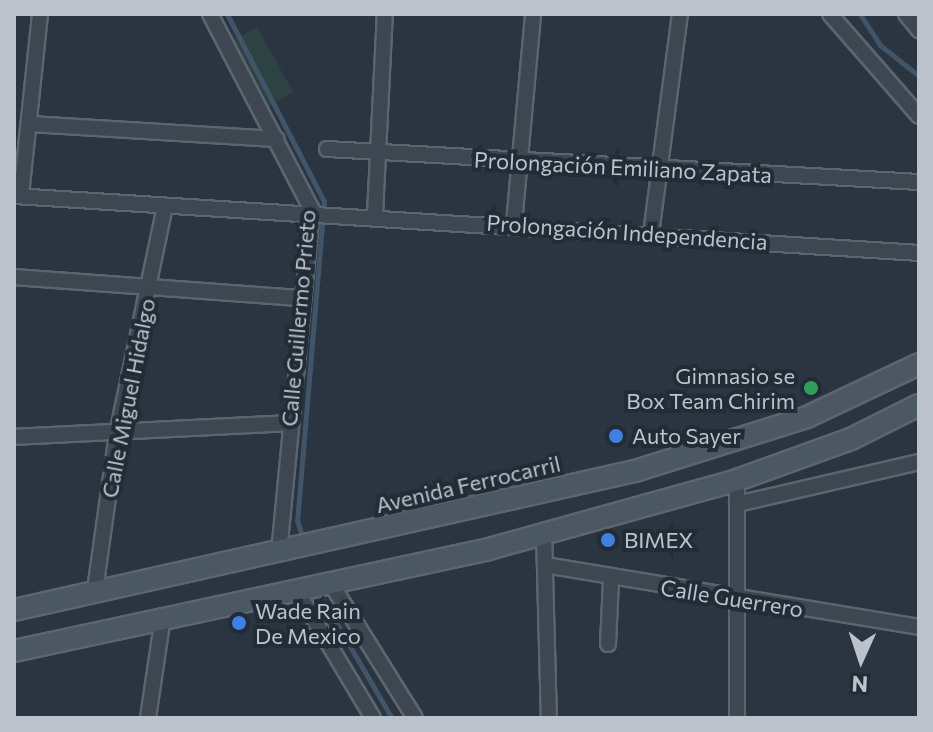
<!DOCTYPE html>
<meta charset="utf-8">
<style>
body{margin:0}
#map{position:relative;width:933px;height:732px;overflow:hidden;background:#2a3541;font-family:Commissioner,sans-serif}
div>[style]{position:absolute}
.green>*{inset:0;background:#2d4343;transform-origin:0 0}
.stream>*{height:5px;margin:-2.5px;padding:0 2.5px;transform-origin:2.5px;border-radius:2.5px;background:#415468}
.roads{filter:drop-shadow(2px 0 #5c656e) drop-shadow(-2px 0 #5c656e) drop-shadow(0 2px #5c656e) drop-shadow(0 -2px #5c656e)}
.minor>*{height:14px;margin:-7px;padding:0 7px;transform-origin:7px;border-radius:7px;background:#3e4751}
.secondary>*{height:20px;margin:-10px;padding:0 10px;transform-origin:10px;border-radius:10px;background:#4c5764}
.dots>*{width:22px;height:22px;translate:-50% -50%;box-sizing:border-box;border:4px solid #222c36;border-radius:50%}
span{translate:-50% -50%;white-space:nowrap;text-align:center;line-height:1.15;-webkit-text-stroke:8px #222c36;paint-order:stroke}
.street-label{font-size:22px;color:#bbc2cb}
.poi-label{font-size:22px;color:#bbc2cb}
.right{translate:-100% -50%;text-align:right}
.left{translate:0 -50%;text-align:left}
.frame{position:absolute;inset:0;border:16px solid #bbc2cb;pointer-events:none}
.north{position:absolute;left:821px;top:620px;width:80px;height:80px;-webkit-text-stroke:6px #222c36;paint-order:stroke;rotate:183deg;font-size:22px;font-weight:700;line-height:32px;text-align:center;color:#bbc2cb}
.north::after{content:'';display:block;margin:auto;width:28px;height:36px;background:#bbc2cb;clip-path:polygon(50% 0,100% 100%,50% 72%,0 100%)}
</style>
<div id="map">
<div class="green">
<div style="left:257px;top:27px;width:75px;height:32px;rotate:61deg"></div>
</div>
<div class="stream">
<div style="left:227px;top:14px;width:211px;rotate:62.6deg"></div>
<div style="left:324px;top:201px;width:320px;rotate:94.8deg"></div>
<div style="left:297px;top:520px;width:21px;rotate:73deg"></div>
<div style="left:860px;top:14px;width:37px;rotate:57deg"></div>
<div style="left:880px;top:45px;width:50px;rotate:38.5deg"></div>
<div style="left:318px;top:592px;width:146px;rotate:59.6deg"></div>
</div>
<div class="roads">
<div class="minor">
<div style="left:210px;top:14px;width:221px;rotate:62.5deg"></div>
<div style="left:312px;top:210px;width:342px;rotate:95.5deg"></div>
<div style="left:830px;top:14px;width:135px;rotate:48.9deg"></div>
<div style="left:906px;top:14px;width:21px;rotate:51deg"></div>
<div style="left:29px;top:124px;width:248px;rotate:3.5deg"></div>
<div style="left:327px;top:149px;width:593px;rotate:3.19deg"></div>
<div style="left:21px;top:195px;width:182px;rotate:-84deg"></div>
<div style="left:14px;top:196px;width:907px;rotate:3.6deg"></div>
<div style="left:375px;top:215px;width:201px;rotate:-87.2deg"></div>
<div style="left:514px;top:224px;width:211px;rotate:-84.8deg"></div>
<div style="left:651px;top:234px;width:222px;rotate:-82.5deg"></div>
<div style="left:14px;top:277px;width:289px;rotate:4.2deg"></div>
<div style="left:14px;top:437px;width:276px;rotate:-2.9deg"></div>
<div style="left:737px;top:504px;width:187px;rotate:-13deg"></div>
<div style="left:544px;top:533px;width:185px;rotate:88.5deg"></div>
<div style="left:545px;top:565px;width:379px;rotate:9.4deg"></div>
<div style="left:330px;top:582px;width:160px;rotate:58deg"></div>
<div style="left:95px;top:590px;width:158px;rotate:-82deg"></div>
<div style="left:117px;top:434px;width:233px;rotate:-78.1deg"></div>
<div style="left:297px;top:591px;width:148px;rotate:59.1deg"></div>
<div style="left:608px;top:644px;width:64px;rotate:-87.3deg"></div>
<div style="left:148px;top:718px;width:103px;rotate:-81.6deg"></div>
<div style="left:737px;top:718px;width:238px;rotate:-90deg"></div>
</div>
<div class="secondary">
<div style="left:14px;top:610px;width:636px;rotate:-12.62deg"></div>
<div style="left:635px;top:471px;width:180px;rotate:-17.4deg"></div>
<div style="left:807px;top:417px;width:124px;rotate:-25.3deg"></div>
<div style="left:14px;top:651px;width:486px;rotate:-12.1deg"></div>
<div style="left:489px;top:549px;width:257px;rotate:-15.5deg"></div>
<div style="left:737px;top:480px;width:121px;rotate:-19.8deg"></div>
<div style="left:851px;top:439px;width:76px;rotate:-26.6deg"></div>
</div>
</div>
<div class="dots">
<div style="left:811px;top:388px;background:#2e9e5b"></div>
<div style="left:616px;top:436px;background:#3f7fe0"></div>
<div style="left:608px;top:540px;background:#3f7fe0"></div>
<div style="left:239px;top:623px;background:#3f7fe0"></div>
</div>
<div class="street-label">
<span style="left:623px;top:167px;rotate:3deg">Prolongación Emiliano Zapata</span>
<span style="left:627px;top:232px;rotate:4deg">Prolongación Independencia</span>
<span style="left:298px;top:318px;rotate:-85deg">Calle Guillermo Prieto</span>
<span style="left:128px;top:398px;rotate:-79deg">Calle Miguel Hidalgo</span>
<span style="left:468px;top:484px;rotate:-13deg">Avenida Ferrocarril</span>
<span style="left:732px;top:598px;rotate:9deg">Calle Guerrero</span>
</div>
<div class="poi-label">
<span class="right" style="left:795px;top:388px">Gimnasio se<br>Box Team Chirim</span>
<span class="left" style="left:632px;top:436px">Auto Sayer</span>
<span class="left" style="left:624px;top:540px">BIMEX</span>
<span class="left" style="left:255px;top:623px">Wade Rain<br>De Mexico</span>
</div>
<div class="frame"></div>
<div class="north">N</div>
</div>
